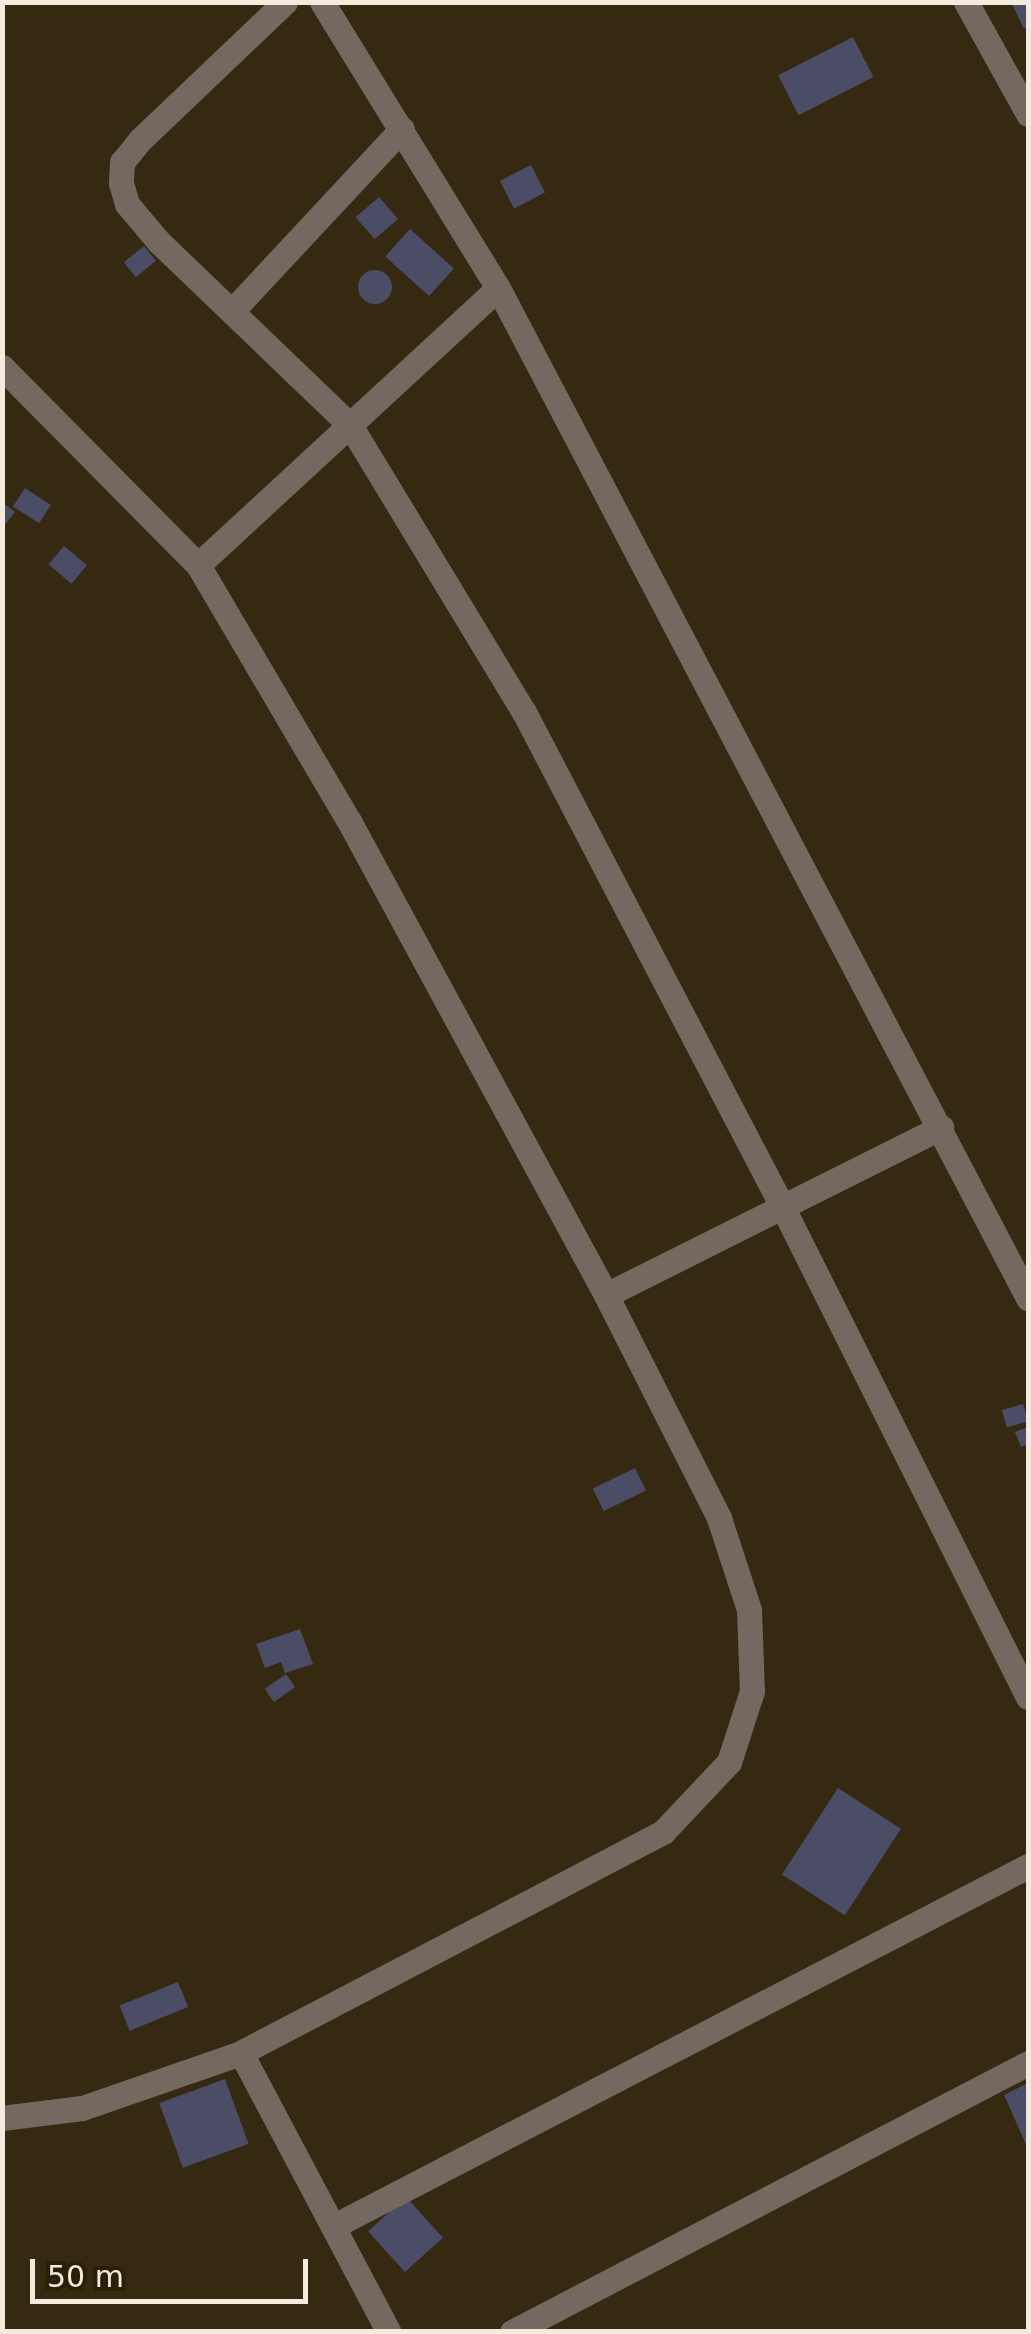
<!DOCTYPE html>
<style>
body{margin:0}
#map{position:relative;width:1031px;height:2334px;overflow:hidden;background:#362911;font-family:"DejaVu Sans",sans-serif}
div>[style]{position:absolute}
.building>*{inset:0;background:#4b4c66;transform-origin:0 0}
.round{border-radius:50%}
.minor>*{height:25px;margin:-12.5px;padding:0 12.5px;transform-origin:12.5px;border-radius:12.5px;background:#746960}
span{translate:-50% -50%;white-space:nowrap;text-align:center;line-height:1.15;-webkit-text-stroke:10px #2c1f07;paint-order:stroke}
.frame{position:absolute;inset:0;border:5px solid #f4ebdc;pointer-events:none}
.scale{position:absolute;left:30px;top:2259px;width:278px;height:45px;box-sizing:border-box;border:5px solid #f4ebdc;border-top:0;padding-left:12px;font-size:30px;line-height:35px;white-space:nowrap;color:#f4ebdc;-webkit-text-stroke:8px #2c1f07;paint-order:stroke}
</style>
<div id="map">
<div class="building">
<div style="clip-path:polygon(1011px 2px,1028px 2px,1028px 26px,1024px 29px)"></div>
<div style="left:853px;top:37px;width:45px;height:84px;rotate:63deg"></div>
<div style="left:531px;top:165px;width:31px;height:35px;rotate:63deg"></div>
<div style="left:379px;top:197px;width:29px;height:31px;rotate:49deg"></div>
<div style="left:410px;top:229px;width:59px;height:37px;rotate:42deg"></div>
<div style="left:144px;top:246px;width:19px;height:26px;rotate:51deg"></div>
<div class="round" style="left:358px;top:270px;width:34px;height:34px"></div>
<div style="left:25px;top:488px;width:31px;height:22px;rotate:33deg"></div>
<div style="clip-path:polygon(2px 502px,15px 512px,2px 528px)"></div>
<div style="left:64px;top:546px;width:30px;height:24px;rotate:40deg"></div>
<div style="left:1023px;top:1404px;width:18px;height:22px;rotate:74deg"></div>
<div style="clip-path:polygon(1028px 1427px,1028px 1444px,1021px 1447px,1015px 1432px)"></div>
<div style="left:635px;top:1468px;width:25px;height:47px;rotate:64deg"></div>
<div style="clip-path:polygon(300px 1629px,313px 1664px,285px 1673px,281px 1662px,265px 1668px,256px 1644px)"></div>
<div style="left:286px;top:1674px;width:16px;height:26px;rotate:55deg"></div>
<div style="left:838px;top:1788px;width:75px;height:103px;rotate:33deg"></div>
<div style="left:178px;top:1982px;width:27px;height:63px;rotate:68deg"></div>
<div style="left:225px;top:2079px;width:69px;height:70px;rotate:70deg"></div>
<div style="clip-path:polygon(1028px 2083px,1028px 2149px,1004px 2095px)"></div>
<div style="left:406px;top:2197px;width:55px;height:51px;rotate:48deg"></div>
</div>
<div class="minor">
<div style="left:285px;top:2px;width:200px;rotate:136.4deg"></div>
<div style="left:140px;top:140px;width:28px;rotate:129deg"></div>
<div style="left:122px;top:162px;width:21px;rotate:93deg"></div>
<div style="left:121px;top:183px;width:22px;rotate:74deg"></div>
<div style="left:127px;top:204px;width:50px;rotate:49.9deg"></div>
<div style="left:159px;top:242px;width:265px;rotate:43.8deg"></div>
<div style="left:350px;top:425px;width:336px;rotate:58.8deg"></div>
<div style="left:524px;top:712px;width:560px;rotate:62.43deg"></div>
<div style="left:783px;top:1208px;width:547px;rotate:63.39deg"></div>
<div style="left:322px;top:2px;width:336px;rotate:58.4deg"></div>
<div style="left:498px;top:288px;width:1141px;rotate:62.31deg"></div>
<div style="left:966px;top:2px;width:128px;rotate:61deg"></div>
<div style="left:232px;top:311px;width:249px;rotate:-47deg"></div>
<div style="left:2px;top:367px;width:279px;rotate:45.3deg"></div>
<div style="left:198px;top:565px;width:297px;rotate:59.5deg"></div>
<div style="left:349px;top:821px;width:539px;rotate:61.53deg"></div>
<div style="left:606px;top:1295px;width:250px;rotate:63.1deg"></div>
<div style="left:719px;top:1518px;width:97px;rotate:71.9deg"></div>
<div style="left:749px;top:1610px;width:81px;rotate:87.9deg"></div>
<div style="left:752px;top:1691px;width:75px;rotate:107.9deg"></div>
<div style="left:729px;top:1762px;width:96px;rotate:133.3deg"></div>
<div style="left:663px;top:1832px;width:476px;rotate:152.4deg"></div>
<div style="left:241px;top:2053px;width:168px;rotate:160.9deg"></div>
<div style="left:82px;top:2108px;width:81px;rotate:172.9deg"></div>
<div style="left:198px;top:565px;width:408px;rotate:-42.7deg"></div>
<div style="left:606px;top:1295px;width:375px;rotate:-26.6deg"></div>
<div style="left:241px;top:2053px;width:316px;rotate:62.1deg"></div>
<div style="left:334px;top:2226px;width:782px;rotate:-27.42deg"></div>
<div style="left:512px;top:2332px;width:582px;rotate:-27.53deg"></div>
</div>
<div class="frame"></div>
<div class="scale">50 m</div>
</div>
